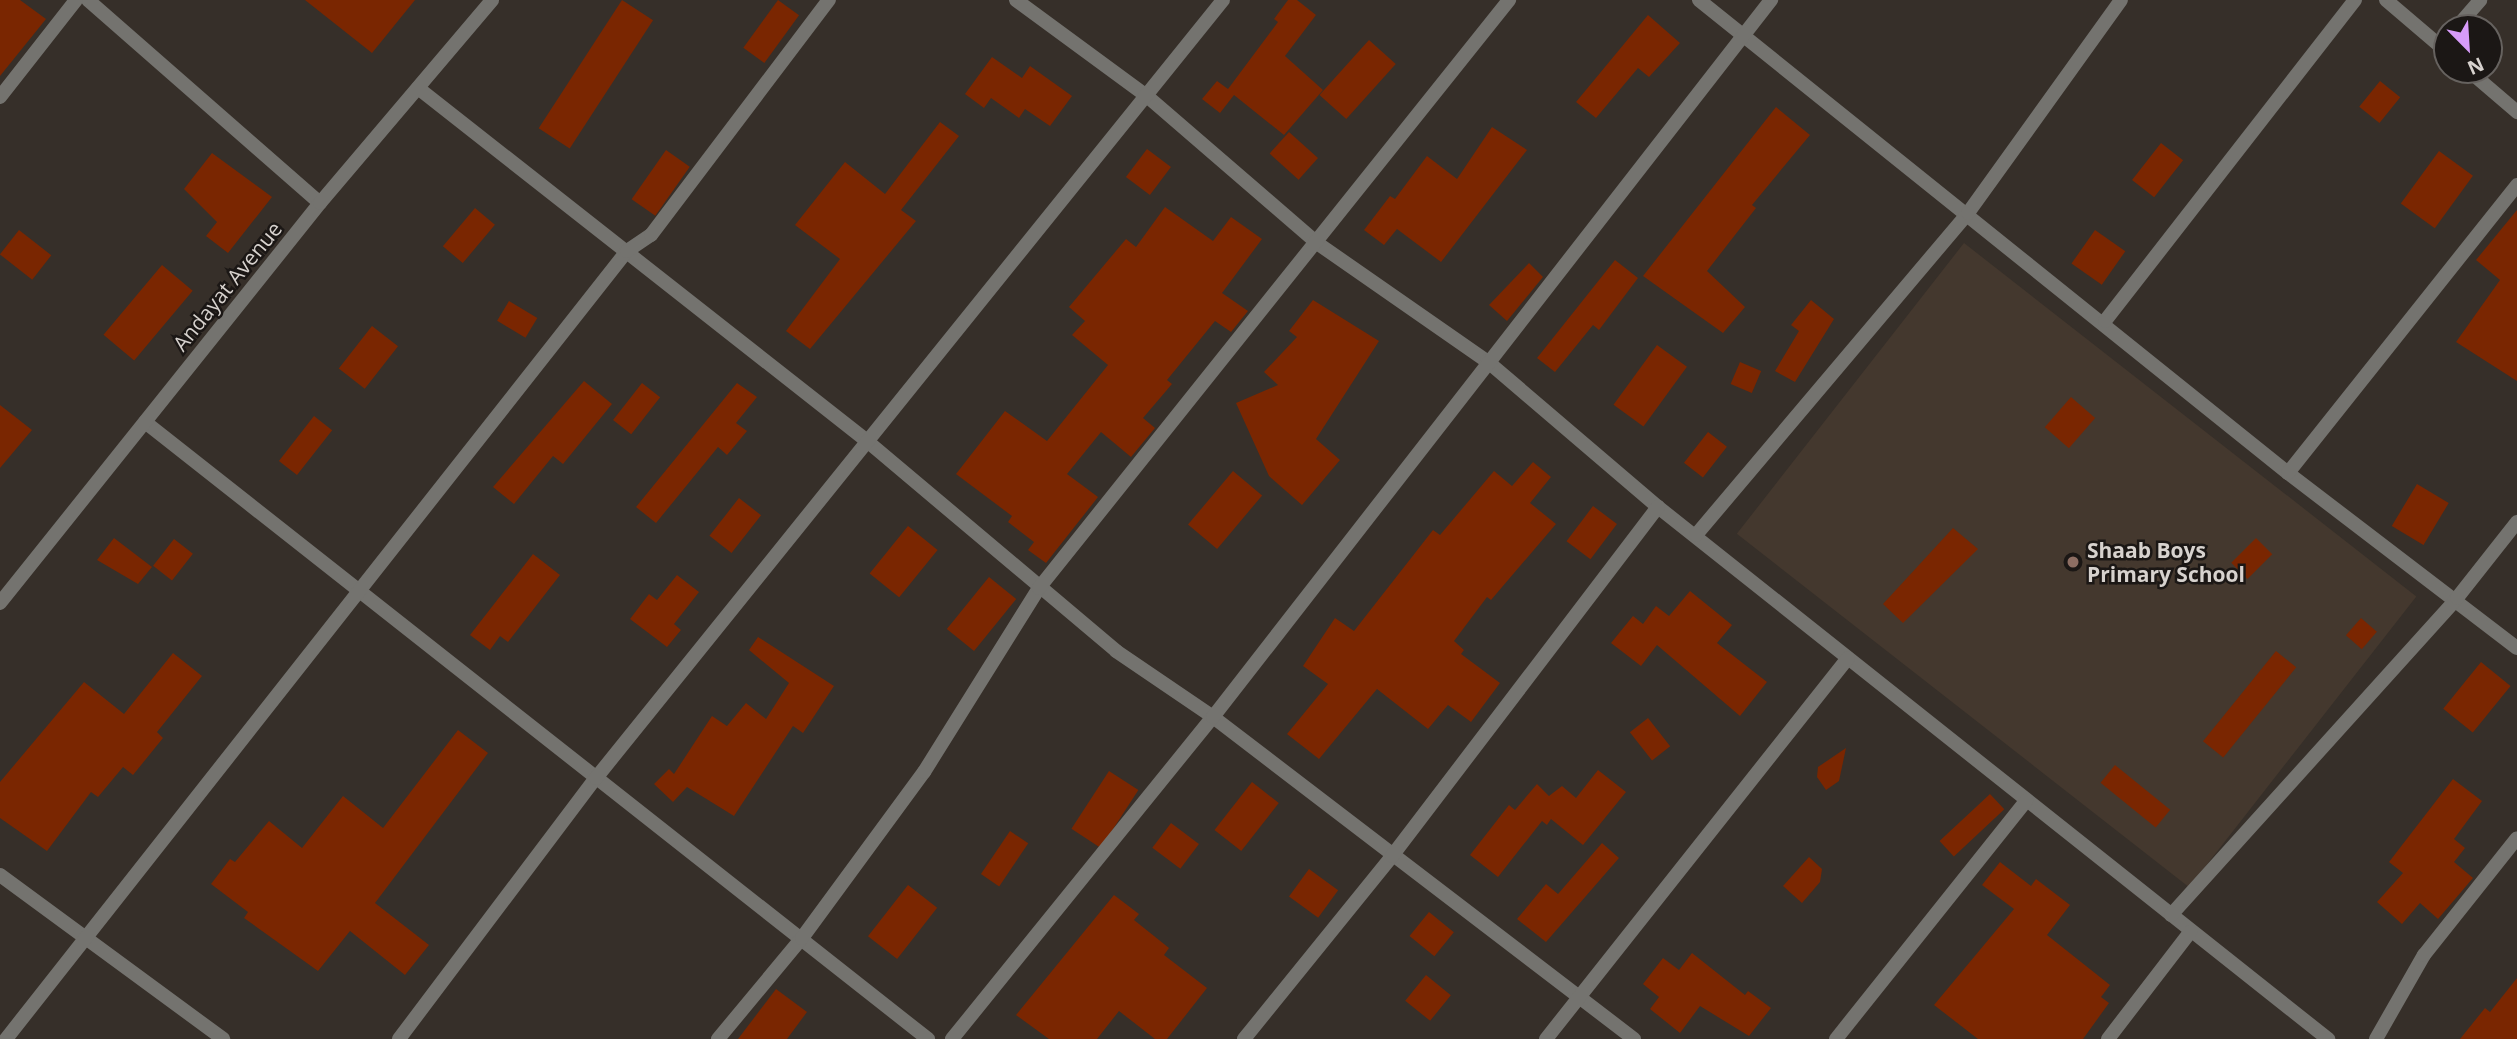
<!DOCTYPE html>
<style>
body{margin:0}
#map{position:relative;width:2517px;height:1039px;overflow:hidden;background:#362f29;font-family:"Open Sans",sans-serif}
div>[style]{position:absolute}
.built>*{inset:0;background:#44382e;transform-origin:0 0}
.building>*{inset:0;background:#7a2601;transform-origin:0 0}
.street>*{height:14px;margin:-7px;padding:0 7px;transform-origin:7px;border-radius:7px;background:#74736f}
.dots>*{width:19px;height:19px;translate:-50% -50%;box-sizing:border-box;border:4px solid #1b1715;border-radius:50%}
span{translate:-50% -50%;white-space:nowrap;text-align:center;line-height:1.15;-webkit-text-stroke:5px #1b1715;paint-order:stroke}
.street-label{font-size:21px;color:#d7d2ce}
.poi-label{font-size:21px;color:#d7d2ce;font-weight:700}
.left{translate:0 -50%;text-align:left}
.north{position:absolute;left:2433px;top:14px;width:70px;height:70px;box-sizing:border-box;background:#1b1715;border:2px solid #66625f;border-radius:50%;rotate:156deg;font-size:19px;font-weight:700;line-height:28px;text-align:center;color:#d7d2ce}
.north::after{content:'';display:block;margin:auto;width:24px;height:32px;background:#d79bf9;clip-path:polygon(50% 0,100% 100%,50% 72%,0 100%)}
</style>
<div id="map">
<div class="built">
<div style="left:1964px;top:243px;width:574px;height:369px;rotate:38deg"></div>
</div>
<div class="building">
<div style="clip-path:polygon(0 0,20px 0,46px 19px,0 76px)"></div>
<div style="clip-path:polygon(305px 0,415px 0,372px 53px)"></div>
<div style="left:622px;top:0;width:37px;height:153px;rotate:33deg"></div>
<div style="left:778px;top:0;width:26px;height:59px;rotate:36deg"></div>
<div style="clip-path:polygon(1288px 0,1297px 0,1316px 15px,1285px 56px,1323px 90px,1284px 135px,1234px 95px,1220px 113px,1202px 99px,1217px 81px,1228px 89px,1278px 22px,1274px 19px)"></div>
<div style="clip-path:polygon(1648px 15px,1680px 43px,1649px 77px,1638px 68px,1596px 118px,1576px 102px)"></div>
<div style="left:1369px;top:40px;width:36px;height:74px;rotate:42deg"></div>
<div style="clip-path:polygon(992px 57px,1022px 78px,1030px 66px,1072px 96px,1050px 126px,1025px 109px,1019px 118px,991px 98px,984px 108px,965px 94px)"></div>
<div style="left:2380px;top:81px;width:26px;height:33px;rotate:39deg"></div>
<div style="clip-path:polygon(1776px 107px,1810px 135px,1752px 205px,1756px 208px,1707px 271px,1745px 307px,1723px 333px,1643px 276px)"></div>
<div style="clip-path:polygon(940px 122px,959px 136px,901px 210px,916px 221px,810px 349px,786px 331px,840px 259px,795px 225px,845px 162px,885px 194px)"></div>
<div style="clip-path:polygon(1492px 127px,1527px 150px,1441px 262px,1397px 229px,1384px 245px,1364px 230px,1390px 196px,1395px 199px,1427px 156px,1457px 179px)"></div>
<div style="left:1289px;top:132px;width:39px;height:29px;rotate:42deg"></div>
<div style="left:2161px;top:143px;width:28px;height:47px;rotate:38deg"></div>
<div style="left:1147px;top:149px;width:30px;height:35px;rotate:37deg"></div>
<div style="left:666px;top:150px;width:29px;height:60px;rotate:35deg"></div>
<div style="left:2439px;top:151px;width:42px;height:65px;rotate:36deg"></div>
<div style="clip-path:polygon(212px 153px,272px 197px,228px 253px,206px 236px,217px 222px,184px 189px)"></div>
<div style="clip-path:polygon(1165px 207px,1213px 241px,1231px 217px,1262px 239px,1222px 293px,1248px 311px,1231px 332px,1215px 321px,1167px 380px,1172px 384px,1143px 418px,1155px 428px,1131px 457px,1101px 432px,1067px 474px,1098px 497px,1046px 563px,1028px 550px,1034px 542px,1008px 522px,1012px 516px,956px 474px,1005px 411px,1047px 441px,1108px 365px,1072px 335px,1085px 321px,1069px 307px,1126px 239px,1136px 247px)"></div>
<div style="left:475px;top:208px;width:26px;height:50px;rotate:40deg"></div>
<div style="clip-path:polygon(2517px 210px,2517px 381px,2456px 342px,2500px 280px,2476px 260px)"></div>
<div style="left:19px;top:230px;width:41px;height:31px;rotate:38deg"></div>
<div style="left:2095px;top:230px;width:37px;height:41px;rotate:35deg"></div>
<div style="clip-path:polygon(1615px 260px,1638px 278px,1599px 330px,1593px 325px,1555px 372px,1537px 358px)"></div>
<div style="clip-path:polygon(1529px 263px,1543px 277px,1507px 321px,1489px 305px)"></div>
<div style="left:162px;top:265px;width:40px;height:91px;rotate:40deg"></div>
<div style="clip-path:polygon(1313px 300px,1379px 341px,1316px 439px,1340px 460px,1302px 505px,1269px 476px,1236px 403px,1278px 385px,1264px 372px,1297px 337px,1289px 331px)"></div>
<div style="clip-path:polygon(1811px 300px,1834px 319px,1795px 382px,1775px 371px,1799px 331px,1791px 325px)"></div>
<div style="left:509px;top:301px;width:33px;height:23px;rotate:31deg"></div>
<div style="left:372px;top:326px;width:33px;height:54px;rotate:38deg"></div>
<div style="left:1657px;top:345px;width:37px;height:74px;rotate:36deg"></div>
<div style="left:1740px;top:362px;width:23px;height:24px;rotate:23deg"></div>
<div style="clip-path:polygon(584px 381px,612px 404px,563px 464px,553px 456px,514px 504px,493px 487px)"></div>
<div style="left:642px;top:383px;width:23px;height:47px;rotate:38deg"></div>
<div style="clip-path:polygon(737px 383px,757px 397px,736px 423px,747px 431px,727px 455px,718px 447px,656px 523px,636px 507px)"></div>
<div style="left:2071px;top:397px;width:32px;height:40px;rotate:41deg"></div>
<div style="clip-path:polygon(0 405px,32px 430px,0 468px)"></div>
<div style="left:314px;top:416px;width:23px;height:57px;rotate:38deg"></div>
<div style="left:1708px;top:432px;width:24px;height:39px;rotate:38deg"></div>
<div style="clip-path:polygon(1533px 462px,1551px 477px,1530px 503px,1556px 524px,1491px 600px,1487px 597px,1454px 641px,1464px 650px,1461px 654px,1500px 683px,1471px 722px,1448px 705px,1428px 729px,1377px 689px,1319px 759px,1287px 734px,1328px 684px,1303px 666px,1335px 618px,1354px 631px,1433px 530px,1440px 535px,1494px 471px,1512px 486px)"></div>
<div style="left:1233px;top:471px;width:38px;height:70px;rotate:40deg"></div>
<div style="left:2417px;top:484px;width:37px;height:49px;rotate:31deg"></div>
<div style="left:739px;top:498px;width:28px;height:48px;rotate:38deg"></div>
<div style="left:1593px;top:506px;width:30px;height:44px;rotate:37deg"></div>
<div style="left:908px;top:526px;width:38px;height:61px;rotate:39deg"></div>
<div style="clip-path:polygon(1953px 528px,1978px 549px,1903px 623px,1883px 604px)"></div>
<div style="clip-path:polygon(114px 538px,152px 567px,138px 584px,97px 560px)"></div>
<div style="left:2256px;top:538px;width:23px;height:35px;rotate:45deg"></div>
<div style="left:174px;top:539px;width:24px;height:34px;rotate:38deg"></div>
<div style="clip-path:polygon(533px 554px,560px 575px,508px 642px,500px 636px,490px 650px,470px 635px)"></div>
<div style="clip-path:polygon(677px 575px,699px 592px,674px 624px,681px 630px,667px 647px,630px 619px,649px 594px,657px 600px)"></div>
<div style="left:989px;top:577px;width:35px;height:67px;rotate:39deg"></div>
<div style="clip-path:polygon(1690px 591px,1732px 625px,1717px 643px,1767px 682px,1740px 716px,1657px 645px,1641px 666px,1611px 643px,1633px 616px,1643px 624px,1656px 606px,1669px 616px)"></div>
<div style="left:2361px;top:618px;width:21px;height:23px;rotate:41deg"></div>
<div style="clip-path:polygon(758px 637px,834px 686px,803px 733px,793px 726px,734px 816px,687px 787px,673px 802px,654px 784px,669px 769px,674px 774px,712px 716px,727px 726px,746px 703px,766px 719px,789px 683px,749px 650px)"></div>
<div style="left:2276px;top:651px;width:26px;height:116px;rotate:39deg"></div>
<div style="clip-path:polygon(173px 653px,202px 676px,157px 732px,163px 738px,133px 775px,123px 767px,98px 797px,91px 792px,47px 851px,0 818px,0 782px,84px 682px,124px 714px)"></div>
<div style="left:2481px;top:662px;width:38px;height:60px;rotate:39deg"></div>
<div style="left:1648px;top:718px;width:36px;height:23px;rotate:52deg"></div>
<div style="clip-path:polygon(458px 730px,488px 753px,375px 903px,429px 945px,405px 975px,350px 931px,318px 971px,244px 918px,248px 912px,211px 884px,230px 859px,235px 862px,269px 821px,302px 848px,343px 796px,383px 828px)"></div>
<div style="clip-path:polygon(1846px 748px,1839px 781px,1826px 790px,1817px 777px,1818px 767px)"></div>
<div style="left:2115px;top:765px;width:71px;height:23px;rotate:39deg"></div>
<div style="clip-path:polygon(1598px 770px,1626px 792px,1583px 845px,1551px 819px,1547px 825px,1542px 821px,1498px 877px,1470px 855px,1509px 805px,1515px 810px,1537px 784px,1549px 796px,1562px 786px,1576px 798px)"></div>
<div style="left:1109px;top:771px;width:35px;height:69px;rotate:33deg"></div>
<div style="clip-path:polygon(2453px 779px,2482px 801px,2454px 839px,2465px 848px,2454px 862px,2473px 878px,2438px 919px,2420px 903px,2402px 924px,2377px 902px,2403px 873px,2389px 862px)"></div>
<div style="left:1252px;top:782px;width:34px;height:61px;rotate:38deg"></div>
<div style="left:1990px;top:794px;width:21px;height:69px;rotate:47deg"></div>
<div style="left:1171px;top:823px;width:35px;height:31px;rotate:37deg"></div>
<div style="left:1010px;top:831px;width:22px;height:52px;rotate:34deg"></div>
<div style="clip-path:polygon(1602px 843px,1619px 858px,1546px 942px,1517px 919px,1546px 884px,1558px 894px)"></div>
<div style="clip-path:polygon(1809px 857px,1822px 869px,1820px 882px,1802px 903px,1783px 886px)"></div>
<div style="clip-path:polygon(2000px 862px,2031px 886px,2036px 879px,2070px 905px,2047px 935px,2110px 985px,2101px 997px,2109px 1003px,2083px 1039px,1978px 1039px,1934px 1005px,2014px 909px,1982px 885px)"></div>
<div style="left:1309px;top:869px;width:36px;height:34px;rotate:36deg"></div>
<div style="left:908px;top:885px;width:37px;height:65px;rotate:38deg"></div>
<div style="clip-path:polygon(1114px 895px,1139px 914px,1134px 920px,1169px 948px,1164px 955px,1207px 988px,1167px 1039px,1155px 1039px,1119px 1011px,1097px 1039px,1049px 1039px,1016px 1015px)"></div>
<div style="left:1429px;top:912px;width:32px;height:31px;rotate:39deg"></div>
<div style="clip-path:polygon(1692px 953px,1745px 995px,1748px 991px,1771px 1008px,1749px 1036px,1700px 1006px,1680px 1033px,1650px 1009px,1659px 997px,1643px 984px,1663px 958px,1679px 970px)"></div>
<div style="left:1426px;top:975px;width:32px;height:33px;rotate:39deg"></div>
<div style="clip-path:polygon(2517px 978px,2517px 1039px,2460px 1039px,2485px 1008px,2490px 1012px)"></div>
<div style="clip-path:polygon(776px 989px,807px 1012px,787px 1039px,738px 1039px)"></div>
</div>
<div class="street">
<div style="left:88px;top:0;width:308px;rotate:41.2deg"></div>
<div style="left:1016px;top:0;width:164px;rotate:36.3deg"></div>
<div style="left:1148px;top:97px;width:223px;rotate:40.8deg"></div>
<div style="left:1317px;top:243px;width:207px;rotate:34.8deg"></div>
<div style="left:1487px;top:361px;width:225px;rotate:40.5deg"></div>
<div style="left:1658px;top:507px;width:856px;rotate:38.45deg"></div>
<div style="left:1699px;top:0;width:755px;rotate:38.77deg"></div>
<div style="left:2288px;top:473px;width:288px;rotate:37.4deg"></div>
<div style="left:2386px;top:0;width:80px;rotate:40.4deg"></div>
<div style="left:2456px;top:28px;width:37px;rotate:-49deg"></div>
<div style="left:2468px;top:70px;width:65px;rotate:40.6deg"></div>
<div style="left:418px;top:88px;width:571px;rotate:38.17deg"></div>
<div style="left:867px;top:441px;width:326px;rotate:40.1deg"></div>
<div style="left:1116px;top:651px;width:117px;rotate:34.2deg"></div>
<div style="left:1213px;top:717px;width:530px;rotate:37.41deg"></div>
<div style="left:0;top:97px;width:123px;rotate:-51.9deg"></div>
<div style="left:2105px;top:321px;width:407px;rotate:-52.1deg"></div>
<div style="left:145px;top:422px;width:997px;rotate:38.24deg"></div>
<div style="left:2288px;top:473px;width:368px;rotate:-51.5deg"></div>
<div style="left:1696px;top:535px;width:422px;rotate:-49.8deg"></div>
<div style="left:1968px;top:213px;width:262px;rotate:-54.3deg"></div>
<div style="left:0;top:603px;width:512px;rotate:-51.34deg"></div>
<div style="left:320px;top:203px;width:266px;rotate:-49.7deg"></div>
<div style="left:0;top:875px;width:277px;rotate:36.3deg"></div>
<div style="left:2171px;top:915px;width:427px;rotate:-47.9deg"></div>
<div style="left:2457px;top:598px;width:97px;rotate:-51.7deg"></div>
<div style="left:6px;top:1039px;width:1003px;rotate:-51.76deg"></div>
<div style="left:627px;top:251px;width:29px;rotate:-34deg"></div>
<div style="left:651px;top:235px;width:295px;rotate:-52.9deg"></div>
<div style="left:399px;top:1039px;width:327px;rotate:-53deg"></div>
<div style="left:596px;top:778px;width:999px;rotate:-51.13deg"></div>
<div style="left:718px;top:1039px;width:131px;rotate:-50.3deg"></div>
<div style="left:802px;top:938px;width:206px;rotate:-53.7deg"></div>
<div style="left:924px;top:772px;width:217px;rotate:-58deg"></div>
<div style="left:1039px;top:588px;width:753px;rotate:-51.36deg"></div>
<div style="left:952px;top:1039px;width:414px;rotate:-51deg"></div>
<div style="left:1213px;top:717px;width:909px;rotate:-52.11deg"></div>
<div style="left:1244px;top:1039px;width:235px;rotate:-51deg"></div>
<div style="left:1392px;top:856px;width:439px;rotate:-52.7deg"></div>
<div style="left:1546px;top:1039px;width:486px;rotate:-51.6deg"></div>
<div style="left:1836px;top:1039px;width:305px;rotate:-51.4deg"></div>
<div style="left:2108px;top:1039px;width:135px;rotate:-52.5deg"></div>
<div style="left:2376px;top:1039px;width:97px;rotate:-60.3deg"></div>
<div style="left:2424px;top:955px;width:149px;rotate:-51.5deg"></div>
</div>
<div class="dots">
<div style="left:2073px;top:562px;background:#8d6e63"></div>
</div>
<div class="street-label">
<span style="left:227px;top:286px;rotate:-51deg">Andayat Avenue</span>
</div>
<div class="poi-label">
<span class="left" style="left:2087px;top:562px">Shaab Boys<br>Primary School</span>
</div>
<div class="north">N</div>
</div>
